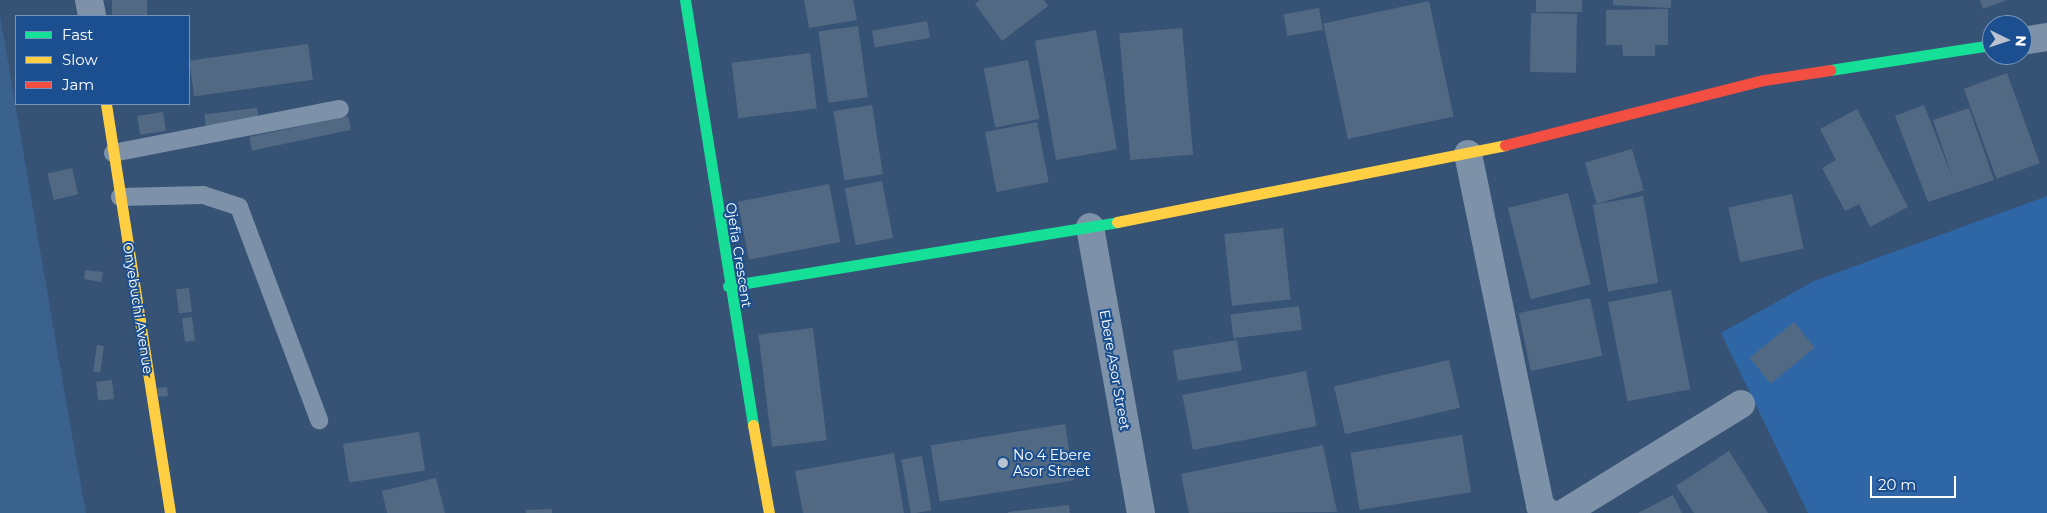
<!DOCTYPE html>
<style>
body{margin:0}
#map{position:relative;width:2047px;height:513px;overflow:hidden;background:#365274;font-family:Montserrat,sans-serif}
div>[style]{position:absolute}
.green>*{inset:0;background:#2f66a5}
.water>*{inset:0;background:#3b618d}
.building>*{inset:0;background:#526984;transform-origin:0 0}
.lane>*{height:18px;margin:-9px;padding:0 9px;transform-origin:9px;border-radius:9px;background:#7d92a8}
.street>*{height:28px;margin:-14px;padding:0 14px;transform-origin:14px;border-radius:14px;background:#7d92a8}
.fast>*{height:11px;margin:-5.5px;padding:0 5.5px;transform-origin:5.5px;border-radius:5.5px;background:#16e098}
.slow>*{height:11px;margin:-5.5px;padding:0 5.5px;transform-origin:5.5px;border-radius:5.5px;background:#ffcf43}
.jam>*{height:11px;margin:-5.5px;padding:0 5.5px;transform-origin:5.5px;border-radius:5.5px;background:#f24e42}
.dots>*{width:14px;height:14px;translate:-50% -50%;box-sizing:border-box;border:2px solid #1b4f8f;border-radius:50%}
span{translate:-50% -50%;white-space:nowrap;text-align:center;line-height:1.15;-webkit-text-stroke:4px #1b4f8f;paint-order:stroke}
.street-label{font-size:14px;color:#fff}
.poi-label{font-size:14px;color:#fff}
.left{translate:0 -50%;text-align:left}
.legend{position:absolute;left:15px;top:15px;width:175px;height:90px;box-sizing:border-box;background:#1b4f8f;border:1px solid #7695bc;margin:0;padding:6px 9px;list-style:none;font-size:15px;color:#fff}
.legend li{display:flex;align-items:center;gap:10px;height:25px}
.legend b{width:25px;border:1px solid #7695bc}
.north{position:absolute;left:1982px;top:15px;width:50px;height:50px;box-sizing:border-box;background:#1b4f8f;border:1px solid #7695bc;border-radius:50%;rotate:94deg;font-size:14px;font-weight:700;line-height:20px;text-align:center;color:#fff}
.north::after{content:'';display:block;margin:auto;width:18px;height:22px;background:#b9c2ce;clip-path:polygon(50% 0,100% 100%,50% 72%,0 100%)}
.scale{position:absolute;left:1870px;top:476px;width:86px;height:22px;box-sizing:border-box;border:2px solid #fff;border-top:0;padding-left:6px;font-size:15px;line-height:18px;white-space:nowrap;color:#fff;-webkit-text-stroke:4px #1b4f8f;paint-order:stroke}
</style>
<div id="map">
<div class="green">
<div style="clip-path:polygon(2047px 196px,2047px 513px,1808px 513px,1721px 333px,1814px 281px)"></div>
</div>
<div class="water">
<div style="clip-path:polygon(0 15px,64px 390px,86px 513px,0 513px)"></div>
</div>
<div class="building">
<div style="left:112px;top:0;width:35px;height:16px"></div>
<div style="clip-path:polygon(804px 0,853px 0,857px 20px,809px 28px)"></div>
<div style="clip-path:polygon(980px 0,1044px 0,1048px 6px,1002px 41px,975px 4px)"></div>
<div style="left:1536px;top:0;width:46px;height:12px"></div>
<div style="clip-path:polygon(1613px 0,1671px 0,1671px 8px,1613px 5px)"></div>
<div style="clip-path:polygon(1980px 0,2007px 0,1983px 9px)"></div>
<div style="left:1429px;top:1px;width:118px;height:108px;rotate:78deg"></div>
<div style="left:1319px;top:8px;width:22px;height:36px;rotate:80deg"></div>
<div style="clip-path:polygon(1668px 9px,1668px 45px,1655px 45px,1655px 56px,1623px 56px,1622px 45px,1606px 45px,1606px 10px)"></div>
<div style="left:1531px;top:13px;width:46px;height:59px;rotate:1deg"></div>
<div style="left:927px;top:21px;width:17px;height:56px;rotate:80deg"></div>
<div style="left:858px;top:26px;width:72px;height:40px;rotate:82deg"></div>
<div style="left:1182px;top:28px;width:127px;height:63px;rotate:85deg"></div>
<div style="left:1096px;top:30px;width:121px;height:62px;rotate:80deg"></div>
<div style="left:308px;top:44px;width:36px;height:120px;rotate:82deg"></div>
<div style="left:810px;top:53px;width:56px;height:79px;rotate:83deg"></div>
<div style="left:1028px;top:60px;width:60px;height:45px;rotate:79deg"></div>
<div style="left:2007px;top:73px;width:96px;height:46px;rotate:70deg"></div>
<div style="left:872px;top:105px;width:70px;height:39px;rotate:81deg"></div>
<div style="clip-path:polygon(1924px 105px,1953px 179px,1933px 120px,1969px 108px,1994px 180px,1928px 202px,1895px 116px)"></div>
<div style="left:257px;top:108px;width:16px;height:53px;rotate:83deg"></div>
<div style="clip-path:polygon(1857px 109px,1908px 207px,1870px 227px,1859px 204px,1845px 211px,1822px 168px,1836px 160px,1820px 129px)"></div>
<div style="left:163px;top:112px;width:19px;height:26px;rotate:81deg"></div>
<div style="left:348px;top:116px;width:14px;height:101px;rotate:78deg"></div>
<div style="left:1037px;top:122px;width:61px;height:53px;rotate:79deg"></div>
<div style="left:1632px;top:149px;width:43px;height:49px;rotate:74deg"></div>
<div style="left:72px;top:168px;width:27px;height:25px;rotate:77deg"></div>
<div style="left:882px;top:181px;width:58px;height:38px;rotate:79deg"></div>
<div style="left:829px;top:184px;width:59px;height:93px;rotate:79deg"></div>
<div style="left:1568px;top:193px;width:94px;height:62px;rotate:76deg"></div>
<div style="left:1792px;top:194px;width:56px;height:65px;rotate:78deg"></div>
<div style="left:1643px;top:196px;width:88px;height:51px;rotate:80deg"></div>
<div style="left:1283px;top:228px;width:72px;height:59px;rotate:84deg"></div>
<div style="clip-path:polygon(85px 270px,103px 272px,101px 282px,84px 279px)"></div>
<div style="left:189px;top:288px;width:24px;height:13px;rotate:83deg"></div>
<div style="left:1671px;top:290px;width:101px;height:64px;rotate:79deg"></div>
<div style="left:1590px;top:298px;width:59px;height:73px;rotate:78deg"></div>
<div style="left:1299px;top:306px;width:24px;height:69px;rotate:83deg"></div>
<div style="left:192px;top:317px;width:24px;height:10px;rotate:83deg"></div>
<div style="left:1794px;top:322px;width:33px;height:57px;rotate:51deg"></div>
<div style="left:813px;top:328px;width:113px;height:55px;rotate:83deg"></div>
<div style="left:1237px;top:340px;width:31px;height:65px;rotate:81deg"></div>
<div style="left:97px;top:345px;width:7px;height:27px;rotate:8deg"></div>
<div style="left:1449px;top:360px;width:49px;height:118px;rotate:77deg"></div>
<div style="left:1306px;top:371px;width:56px;height:126px;rotate:79deg"></div>
<div style="left:112px;top:380px;width:19px;height:16px;rotate:84deg"></div>
<div style="left:167px;top:387px;width:9px;height:10px;rotate:84deg"></div>
<div style="left:1065px;top:424px;width:57px;height:136px;rotate:81deg"></div>
<div style="left:419px;top:432px;width:39px;height:77px;rotate:81deg"></div>
<div style="left:1462px;top:435px;width:58px;height:113px;rotate:81deg"></div>
<div style="clip-path:polygon(1323px 445px,1337px 512px,1189px 513px,1181px 474px)"></div>
<div style="clip-path:polygon(1729px 451px,1768px 513px,1694px 513px,1676px 486px)"></div>
<div style="clip-path:polygon(894px 453px,904px 513px,803px 513px,795px 471px)"></div>
<div style="left:922px;top:456px;width:55px;height:21px;rotate:80deg"></div>
<div style="clip-path:polygon(436px 478px,445px 513px,387px 513px,382px 491px)"></div>
<div style="clip-path:polygon(1673px 495px,1682px 513px,1638px 513px)"></div>
<div style="clip-path:polygon(1069px 505px,1070px 513px,1008px 513px,1008px 512px)"></div>
<div style="clip-path:polygon(552px 509px,552px 513px,526px 513px,526px 510px)"></div>
</div>
<div class="lane">
<div style="left:113px;top:153px;width:231px;rotate:-11deg"></div>
<div style="left:120px;top:197px;width:83px;rotate:-1.4deg"></div>
<div style="left:203px;top:195px;width:38px;rotate:18deg"></div>
<div style="left:239px;top:207px;width:228px;rotate:69.4deg"></div>
</div>
<div class="street">
<div style="left:89px;top:0;width:16px;rotate:79deg"></div>
<div style="left:2022px;top:41px;width:25px;rotate:-9deg"></div>
<div style="left:1468px;top:154px;width:359px;rotate:78.4deg"></div>
<div style="left:1540px;top:506px;width:11px;rotate:38deg"></div>
<div style="left:1090px;top:227px;width:291px;rotate:79.9deg"></div>
<div style="left:1564px;top:513px;width:208px;rotate:-31.6deg"></div>
</div>
<div class="fast">
<div style="left:685px;top:0;width:430px;rotate:80.9deg"></div>
<div style="left:1830px;top:70px;width:164px;rotate:-8.8deg"></div>
<div style="left:728px;top:286px;width:394px;rotate:-9.3deg"></div>
</div>
<div class="slow">
<div style="left:106px;top:104px;width:414px;rotate:81.1deg"></div>
<div style="left:1117px;top:222px;width:396px;rotate:-11.2deg"></div>
<div style="left:753px;top:425px;width:89px;rotate:79.7deg"></div>
</div>
<div class="jam">
<div style="left:1505px;top:145px;width:267px;rotate:-14.1deg"></div>
<div style="left:1764px;top:80px;width:67px;rotate:-8.6deg"></div>
</div>
<div class="dots">
<div style="left:1003px;top:463px;background:#b9c2ce"></div>
</div>
<div class="street-label">
<span style="left:739px;top:255px;rotate:81deg">Ojefia Crescent</span>
<span style="left:138px;top:308px;rotate:81deg">Onyebuchi Avenue</span>
<span style="left:1115px;top:370px;rotate:80deg">Ebere Asor Street</span>
</div>
<div class="poi-label">
<span class="left" style="left:1013px;top:463px">No 4 Ebere<br>Asor Street</span>
</div>
<ul class="legend">
<li><b style="height:6px;background:#16e098"></b>Fast</li>
<li><b style="height:6px;background:#ffcf43"></b>Slow</li>
<li><b style="height:6px;background:#f24e42"></b>Jam</li>
</ul>
<div class="north">N</div>
<div class="scale">20 m</div>
</div>
